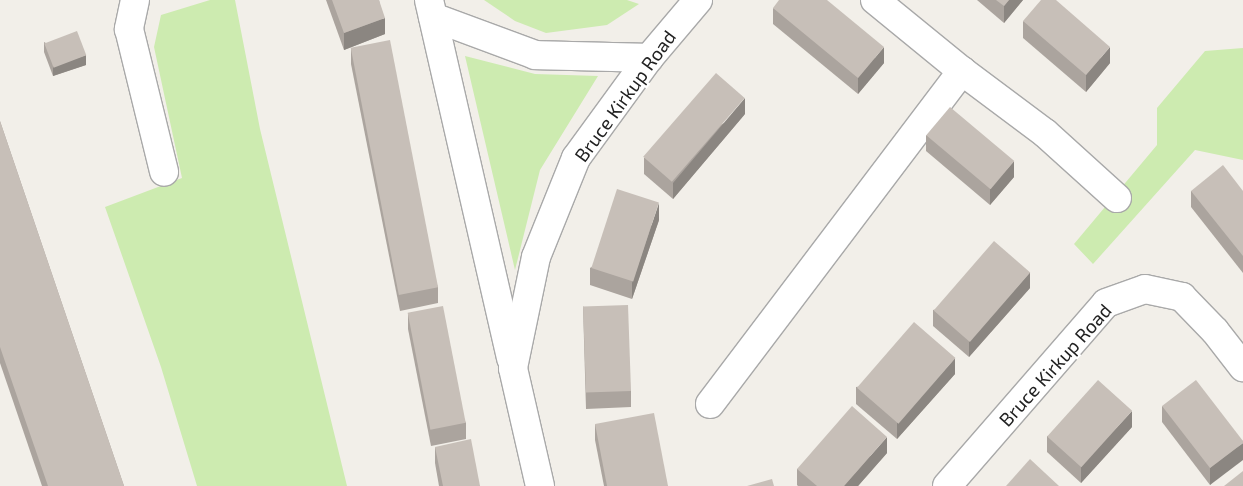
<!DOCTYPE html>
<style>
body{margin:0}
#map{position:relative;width:1243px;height:486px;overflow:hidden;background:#f2efe9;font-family:"Exo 2",sans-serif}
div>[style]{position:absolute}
.grass>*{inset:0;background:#cdebb0}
.roads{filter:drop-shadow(1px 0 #a9a9a9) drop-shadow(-1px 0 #a9a9a9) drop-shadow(0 1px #a9a9a9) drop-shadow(0 -1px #a9a9a9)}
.minor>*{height:28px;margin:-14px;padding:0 14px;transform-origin:14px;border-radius:14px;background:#fff}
.wall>*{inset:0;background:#aba49e}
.shaded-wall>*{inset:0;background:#8b8681}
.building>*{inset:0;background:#c7bfb8;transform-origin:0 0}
span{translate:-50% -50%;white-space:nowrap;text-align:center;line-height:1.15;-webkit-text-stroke:4.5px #fff;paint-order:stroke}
.street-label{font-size:19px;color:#222}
</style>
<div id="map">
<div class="grass">
<div style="clip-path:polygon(210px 0,235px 0,260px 129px,347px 486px,197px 486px,161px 367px,105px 207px,182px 178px,154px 47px,161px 15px)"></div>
<div style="clip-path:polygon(484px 0,627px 0,639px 4px,607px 25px,546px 33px,515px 21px)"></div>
<div style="clip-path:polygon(1243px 48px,1243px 160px,1195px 150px,1093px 264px,1074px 244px,1157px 145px,1157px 108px,1205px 51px)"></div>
<div style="clip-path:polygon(465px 56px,535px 74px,598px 76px,540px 170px,515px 270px)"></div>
</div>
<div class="roads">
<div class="minor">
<div style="left:135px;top:0;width:30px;rotate:102deg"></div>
<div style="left:129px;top:29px;width:147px;rotate:76.2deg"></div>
<div style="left:429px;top:0;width:368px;rotate:77.1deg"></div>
<div style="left:875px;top:0;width:112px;rotate:39.2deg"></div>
<div style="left:433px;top:17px;width:109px;rotate:20.4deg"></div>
<div style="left:535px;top:55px;width:114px;rotate:1.5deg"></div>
<div style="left:710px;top:404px;width:418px;rotate:-52.9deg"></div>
<div style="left:962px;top:71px;width:104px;rotate:36.8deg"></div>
<div style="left:1045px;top:133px;width:97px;rotate:42.1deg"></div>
<div style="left:540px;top:486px;width:121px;rotate:-102.9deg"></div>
<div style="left:513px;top:368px;width:113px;rotate:-78.3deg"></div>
<div style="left:536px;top:257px;width:107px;rotate:-68deg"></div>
<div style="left:576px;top:158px;width:124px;rotate:-53.9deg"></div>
<div style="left:649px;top:58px;width:76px;rotate:-49.8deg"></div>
<div style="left:947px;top:486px;width:242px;rotate:-49deg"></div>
<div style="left:1106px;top:303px;width:41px;rotate:-19.7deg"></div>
<div style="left:1145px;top:289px;width:38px;rotate:12deg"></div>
<div style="left:1182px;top:297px;width:47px;rotate:45.9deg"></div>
<div style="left:1215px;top:331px;width:46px;rotate:52.1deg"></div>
</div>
</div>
<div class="wall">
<div style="clip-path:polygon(326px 0,379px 0,385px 34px,344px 50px)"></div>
<div style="clip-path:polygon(977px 0,1023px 0,1004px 23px)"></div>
<div style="clip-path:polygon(773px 8px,884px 63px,858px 94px,773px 24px)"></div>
<div style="clip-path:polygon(1023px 21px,1110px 63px,1086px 92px,1023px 38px)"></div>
<div style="clip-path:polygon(44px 42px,86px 65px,53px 76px,44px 52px)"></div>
<div style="clip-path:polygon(351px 47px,438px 287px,438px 303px,400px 311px,351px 64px)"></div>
<div style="clip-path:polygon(745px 114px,673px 199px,644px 174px,644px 158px)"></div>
<div style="clip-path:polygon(0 121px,124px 486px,42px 486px,0 363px)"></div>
<div style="clip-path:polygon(926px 135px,1014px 177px,990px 205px,926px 151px)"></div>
<div style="clip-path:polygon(1191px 191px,1243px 191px,1243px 273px,1191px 207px)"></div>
<div style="clip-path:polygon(659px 220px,632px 299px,590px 285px,590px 268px)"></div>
<div style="clip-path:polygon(1030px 288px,969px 357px,933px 326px,933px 310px)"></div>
<div style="clip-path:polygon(583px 306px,631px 391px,631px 407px,586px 409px)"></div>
<div style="clip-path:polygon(408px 313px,466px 423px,466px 439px,431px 446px,408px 329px)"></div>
<div style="clip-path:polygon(955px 374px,897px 439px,856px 404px,856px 387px)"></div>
<div style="clip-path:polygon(1162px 406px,1243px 441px,1210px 485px,1162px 422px)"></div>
<div style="clip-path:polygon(595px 424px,668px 486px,604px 486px,595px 440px)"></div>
<div style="clip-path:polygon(1132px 427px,1081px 483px,1047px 452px,1047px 436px)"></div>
<div style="clip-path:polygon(435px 447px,480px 486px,439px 486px,435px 463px)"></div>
<div style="clip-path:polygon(887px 453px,858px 486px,798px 486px,797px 485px,797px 469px)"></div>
</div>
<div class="shaded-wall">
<div style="clip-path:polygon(1009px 0,1023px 0,1004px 23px,1004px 6px)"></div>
<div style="clip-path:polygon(385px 18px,385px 34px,344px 50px,344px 33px)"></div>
<div style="clip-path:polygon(884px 47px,884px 63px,858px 94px,858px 78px)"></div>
<div style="clip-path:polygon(1110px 47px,1110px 63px,1086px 92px,1086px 75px)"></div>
<div style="clip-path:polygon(86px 55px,86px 65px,53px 76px,53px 66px)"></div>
<div style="clip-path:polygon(745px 98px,745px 114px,673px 199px,673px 183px)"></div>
<div style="clip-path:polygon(1014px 161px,1014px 177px,990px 205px,990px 188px)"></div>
<div style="clip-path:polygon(659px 203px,659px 220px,632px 299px,632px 283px)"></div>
<div style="clip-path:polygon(1030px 272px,1030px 288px,969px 357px,969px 341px)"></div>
<div style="clip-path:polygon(955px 358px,955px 374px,897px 439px,897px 423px)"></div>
<div style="clip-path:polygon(1132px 411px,1132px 427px,1081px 483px,1081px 466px)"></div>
<div style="clip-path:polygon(887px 437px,887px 453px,858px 486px,844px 486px)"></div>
<div style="clip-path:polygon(1243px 443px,1243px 460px,1210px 485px,1210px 468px)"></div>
</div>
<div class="building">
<div style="clip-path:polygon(332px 0,379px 0,385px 18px,344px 33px)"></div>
<div style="clip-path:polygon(779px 0,827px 0,884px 47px,858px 78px,773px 8px)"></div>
<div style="clip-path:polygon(996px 0,1009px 0,1004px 6px)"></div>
<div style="clip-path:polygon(1041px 0,1056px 0,1110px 47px,1086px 75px,1023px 21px)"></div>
<div style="left:77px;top:31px;width:26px;height:35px;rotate:69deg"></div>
<div style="left:390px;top:40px;width:252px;height:40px;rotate:79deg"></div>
<div style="left:716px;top:73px;width:38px;height:111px;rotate:41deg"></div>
<div style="left:950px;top:107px;width:84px;height:37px;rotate:40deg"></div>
<div style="clip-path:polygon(0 121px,124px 486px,48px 486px,0 347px)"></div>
<div style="clip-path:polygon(1223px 165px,1243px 191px,1243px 256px,1191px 191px)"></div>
<div style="left:617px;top:189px;width:44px;height:83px;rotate:18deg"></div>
<div style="left:994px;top:241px;width:48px;height:92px;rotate:41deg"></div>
<div style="left:628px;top:305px;width:86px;height:45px;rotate:88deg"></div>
<div style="left:443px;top:306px;width:119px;height:36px;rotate:79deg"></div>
<div style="left:914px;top:322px;width:55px;height:87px;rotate:41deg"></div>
<div style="left:1098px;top:380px;width:46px;height:76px;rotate:42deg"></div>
<div style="clip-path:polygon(1196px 380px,1243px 441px,1243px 443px,1210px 468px,1162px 406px)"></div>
<div style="clip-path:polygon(852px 406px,887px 437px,844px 486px,817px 486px,797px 469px)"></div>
<div style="clip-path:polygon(654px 413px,668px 486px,607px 486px,595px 424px)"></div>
<div style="clip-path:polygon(471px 439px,480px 486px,443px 486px,435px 447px)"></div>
<div style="clip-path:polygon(1030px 459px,1059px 486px,1006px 486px)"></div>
<div style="clip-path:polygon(1243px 471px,1243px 486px,1224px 486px)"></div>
<div style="clip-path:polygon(772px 479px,774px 486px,747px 486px)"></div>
</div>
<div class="street-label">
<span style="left:625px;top:96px;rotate:-54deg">Bruce Kirkup Road</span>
<span style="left:1055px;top:365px;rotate:-48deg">Bruce Kirkup Road</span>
</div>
</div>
